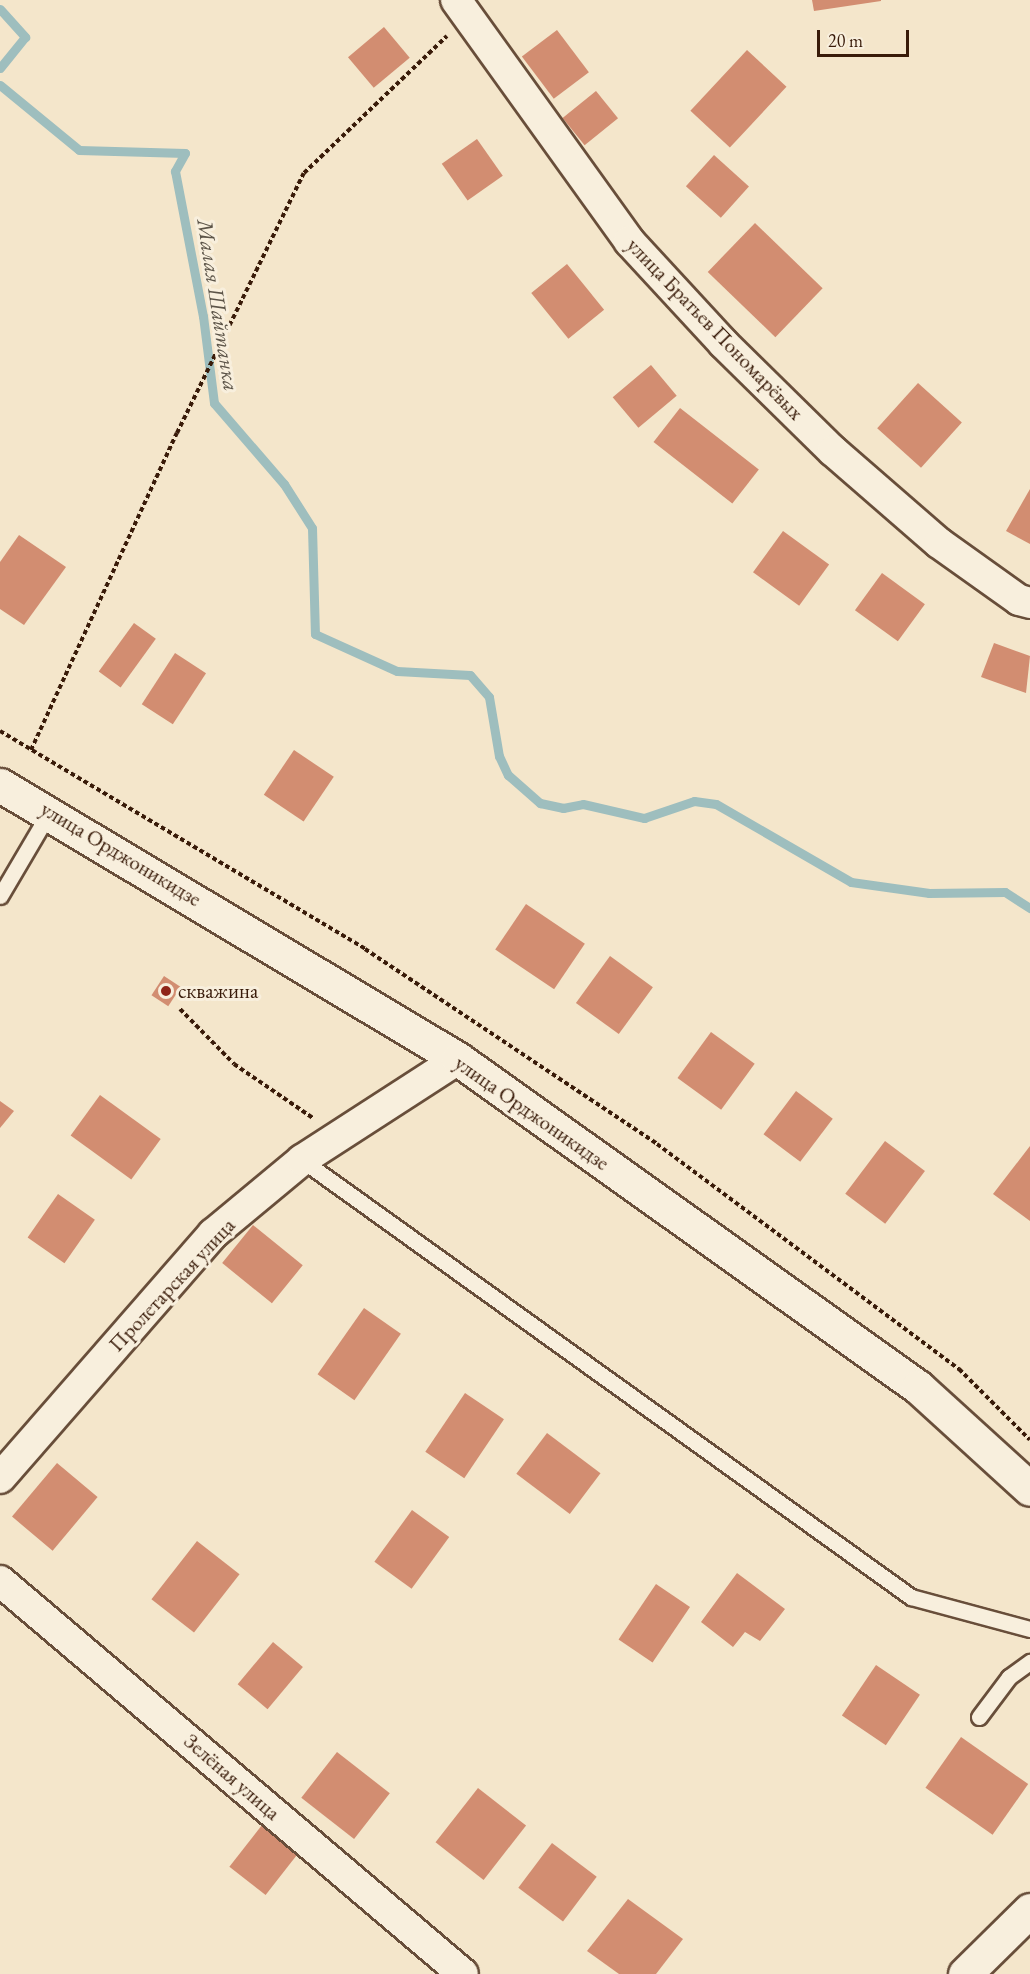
<!DOCTYPE html>
<meta charset="utf-8">
<style>
body{margin:0}
#map{position:relative;width:1030px;height:1974px;overflow:hidden;background:#f4e6cb;font-family:"EB Garamond",serif}
div>[style]{position:absolute}
.stream>*{height:9px;margin:-4.5px;padding:0 4.5px;transform-origin:4.5px;border-radius:4.5px;background:#9ebebe}
.building>*{inset:0;background:#d28d71;transform-origin:0 0}
.path>*{height:4px;margin-top:-2px;transform-origin:0;background:repeating-linear-gradient(90deg,#391b09 0 4.5px,transparent 0 7.5px)}
.roads{filter:drop-shadow(2px 0 #684e3a) drop-shadow(-2px 0 #684e3a) drop-shadow(0 2px #684e3a) drop-shadow(0 -2px #684e3a)}
.service>*{height:15px;margin:-7.5px;padding:0 7.5px;transform-origin:7.5px;border-radius:7.5px;background:#f8efdd}
.minor>*{height:30px;margin:-15px;padding:0 15px;transform-origin:15px;border-radius:15px;background:#f8efdd}
.tertiary>*{height:33px;margin:-16.5px;padding:0 16.5px;transform-origin:16.5px;border-radius:16.5px;background:#f8efdd}
.secondary>*{height:33px;margin:-16.5px;padding:0 16.5px;transform-origin:16.5px;border-radius:16.5px;background:#f8efdd}
.dots>*{width:16px;height:16px;translate:-50% -50%;box-sizing:border-box;border:3px solid #f8efdd;border-radius:50%}
span{translate:-50% -50%;white-space:nowrap;text-align:center;line-height:1.15;-webkit-text-stroke:6px #f8efdd;paint-order:stroke}
.street-label{font-size:21px;color:#391b09}
.poi-label{font-size:21px;color:#391b09}
.left{translate:0 -50%;text-align:left}
.water-label{font-size:22px;color:#5c5448;font-style:italic}
.scale{position:absolute;left:817px;top:30px;width:92px;height:27px;box-sizing:border-box;border:3px solid #391b09;border-top:0;padding-left:8px;font-size:18px;line-height:21px;white-space:nowrap;color:#391b09;-webkit-text-stroke:4px #f8efdd;paint-order:stroke}
</style>
<div id="map">
<div class="stream">
<div style="left:0;top:9px;width:38px;rotate:48deg"></div>
<div style="left:25px;top:37px;width:40px;rotate:129deg"></div>
<div style="left:0;top:85px;width:102px;rotate:39.4deg"></div>
<div style="left:79px;top:150px;width:106px;rotate:1.6deg"></div>
<div style="left:185px;top:153px;width:21px;rotate:119deg"></div>
<div style="left:175px;top:171px;width:148px;rotate:79.1deg"></div>
<div style="left:203px;top:316px;width:88px;rotate:82.8deg"></div>
<div style="left:214px;top:403px;width:107px;rotate:49.2deg"></div>
<div style="left:284px;top:484px;width:52px;rotate:57.5deg"></div>
<div style="left:312px;top:528px;width:106px;rotate:88.4deg"></div>
<div style="left:315px;top:634px;width:90px;rotate:24.3deg"></div>
<div style="left:397px;top:671px;width:73px;rotate:3.1deg"></div>
<div style="left:470px;top:675px;width:29px;rotate:49deg"></div>
<div style="left:489px;top:697px;width:60px;rotate:80.4deg"></div>
<div style="left:499px;top:756px;width:21px;rotate:65deg"></div>
<div style="left:508px;top:775px;width:43px;rotate:41.2deg"></div>
<div style="left:540px;top:803px;width:24px;rotate:12deg"></div>
<div style="left:563px;top:808px;width:20px;rotate:-11deg"></div>
<div style="left:583px;top:804px;width:63px;rotate:12.9deg"></div>
<div style="left:644px;top:818px;width:53px;rotate:-18.8deg"></div>
<div style="left:694px;top:801px;width:22px;rotate:8deg"></div>
<div style="left:716px;top:804px;width:156px;rotate:30deg"></div>
<div style="left:851px;top:882px;width:79px;rotate:8deg"></div>
<div style="left:929px;top:893px;width:76px;rotate:-0.8deg"></div>
<div style="left:1005px;top:892px;width:30px;rotate:33deg"></div>
</div>
<div class="building">
<div style="clip-path:polygon(812px 0,881px 0,881px 1px,814px 11px)"></div>
<div style="left:384px;top:27px;width:40px;height:47px;rotate:50deg"></div>
<div style="left:557px;top:30px;width:53px;height:44px;rotate:53deg"></div>
<div style="left:747px;top:50px;width:54px;height:83px;rotate:43deg"></div>
<div style="left:596px;top:91px;width:35px;height:43px;rotate:51deg"></div>
<div style="left:477px;top:139px;width:45px;height:43px;rotate:55deg"></div>
<div style="left:714px;top:155px;width:47px;height:42px;rotate:42deg"></div>
<div style="left:755px;top:223px;width:94px;height:68px;rotate:44deg"></div>
<div style="left:567px;top:264px;width:59px;height:46px;rotate:51deg"></div>
<div style="left:651px;top:365px;width:40px;height:50px;rotate:50deg"></div>
<div style="left:918px;top:383px;width:59px;height:61px;rotate:42deg"></div>
<div style="left:680px;top:408px;width:100px;height:43px;rotate:38deg"></div>
<div style="clip-path:polygon(1030px 489px,1030px 544px,1006px 531px)"></div>
<div style="left:783px;top:531px;width:57px;height:51px;rotate:36deg"></div>
<div style="clip-path:polygon(19px 535px,66px 567px,24px 625px,0 609px,0 562px)"></div>
<div style="left:882px;top:573px;width:53px;height:46px;rotate:36deg"></div>
<div style="left:134px;top:623px;width:27px;height:60px;rotate:36deg"></div>
<div style="clip-path:polygon(994px 643px,1030px 656px,1026px 693px,981px 677px)"></div>
<div style="left:175px;top:653px;width:37px;height:61px;rotate:33deg"></div>
<div style="left:294px;top:750px;width:48px;height:54px;rotate:34deg"></div>
<div style="left:526px;top:904px;width:71px;height:55px;rotate:34deg"></div>
<div style="left:610px;top:956px;width:53px;height:58px;rotate:36deg"></div>
<div style="left:164px;top:976px;width:20px;height:23px;rotate:33deg"></div>
<div style="left:711px;top:1032px;width:54px;height:57px;rotate:36deg"></div>
<div style="left:796px;top:1091px;width:46px;height:54px;rotate:37deg"></div>
<div style="left:100px;top:1095px;width:75px;height:50px;rotate:36deg"></div>
<div style="clip-path:polygon(0 1101px,14px 1111px,0 1128px)"></div>
<div style="left:885px;top:1141px;width:50px;height:66px;rotate:37deg"></div>
<div style="clip-path:polygon(1030px 1146px,1030px 1221px,993px 1194px)"></div>
<div style="left:58px;top:1194px;width:45px;height:53px;rotate:35deg"></div>
<div style="left:253px;top:1225px;width:64px;height:49px;rotate:39deg"></div>
<div style="left:364px;top:1308px;width:45px;height:81px;rotate:35deg"></div>
<div style="left:465px;top:1393px;width:47px;height:71px;rotate:34deg"></div>
<div style="left:547px;top:1433px;width:67px;height:51px;rotate:37deg"></div>
<div style="left:57px;top:1463px;width:53px;height:70px;rotate:40deg"></div>
<div style="left:412px;top:1510px;width:46px;height:64px;rotate:36deg"></div>
<div style="left:197px;top:1541px;width:54px;height:74px;rotate:38deg"></div>
<div style="clip-path:polygon(737px 1573px,785px 1609px,760px 1641px,745px 1632px,733px 1647px,701px 1622px)"></div>
<div style="left:656px;top:1584px;width:41px;height:67px;rotate:34deg"></div>
<div style="left:273px;top:1642px;width:39px;height:55px;rotate:40deg"></div>
<div style="left:876px;top:1665px;width:53px;height:61px;rotate:34deg"></div>
<div style="left:961px;top:1737px;width:82px;height:62px;rotate:35deg"></div>
<div style="left:337px;top:1752px;width:67px;height:58px;rotate:38deg"></div>
<div style="left:478px;top:1788px;width:61px;height:69px;rotate:38deg"></div>
<div style="left:262px;top:1825px;width:46px;height:53px;rotate:38deg"></div>
<div style="left:552px;top:1843px;width:56px;height:56px;rotate:37deg"></div>
<div style="clip-path:polygon(628px 1899px,683px 1939px,656px 1974px,619px 1974px,587px 1951px)"></div>
</div>
<div class="path">
<div style="left:0;top:731px;width:425px;rotate:30.8deg"></div>
<div style="left:365px;top:949px;width:351px;rotate:33.7deg"></div>
<div style="left:657px;top:1144px;width:377px;rotate:36.7deg"></div>
<div style="left:959px;top:1369px;width:100px;rotate:45deg"></div>
<div style="left:31px;top:750px;width:349px;rotate:-65.3deg"></div>
<div style="left:177px;top:433px;width:289px;rotate:-64deg"></div>
<div style="left:304px;top:173px;width:198px;rotate:-43.8deg"></div>
<div style="left:180px;top:1009px;width:77px;rotate:45.5deg"></div>
<div style="left:234px;top:1064px;width:96px;rotate:34.4deg"></div>
</div>
<div class="roads">
<div class="service">
<div style="left:0;top:896px;width:99px;rotate:-59.5deg"></div>
<div style="left:302px;top:1160px;width:750px;rotate:35.66deg"></div>
<div style="left:911px;top:1597px;width:123px;rotate:15.1deg"></div>
<div style="left:979px;top:1717px;width:50px;rotate:-53.1deg"></div>
<div style="left:1009px;top:1677px;width:26px;rotate:-36deg"></div>
</div>
<div class="minor">
<div style="left:456px;top:0;width:297px;rotate:54.3deg"></div>
<div style="left:629px;top:241px;width:139px;rotate:47.3deg"></div>
<div style="left:723px;top:343px;width:154px;rotate:44.5deg"></div>
<div style="left:833px;top:451px;width:140px;rotate:41deg"></div>
<div style="left:939px;top:543px;width:98px;rotate:35.5deg"></div>
<div style="left:1019px;top:600px;width:11px;rotate:15deg"></div>
<div style="left:0;top:1478px;width:324px;rotate:-48.9deg"></div>
<div style="left:213px;top:1234px;width:116px;rotate:-39.7deg"></div>
<div style="left:302px;top:1160px;width:186px;rotate:-32.9deg"></div>
<div style="left:0;top:1581px;width:607px;rotate:40.32deg"></div>
</div>
<div class="tertiary">
<div style="left:965px;top:1974px;width:91px;rotate:-44.6deg"></div>
</div>
<div class="secondary">
<div style="left:0;top:785px;width:534px;rotate:30.89deg"></div>
<div style="left:458px;top:1059px;width:565px;rotate:35.49deg"></div>
<div style="left:918px;top:1387px;width:151px;rotate:42.3deg"></div>
</div>
</div>
<div class="dots">
<div style="left:166px;top:991px;background:#8f2418"></div>
</div>
<div class="street-label">
<span style="left:715px;top:329px;rotate:46deg">улица Братьев Пономарёвых</span>
<span style="left:121px;top:854px;rotate:31deg">улица Орджоникидзе</span>
<span style="left:532px;top:1113px;rotate:35deg">улица Орджоникидзе</span>
<span style="left:172px;top:1285px;rotate:-47deg">Пролетарская улица</span>
<span style="left:232px;top:1777px;rotate:41deg">Зелёная улица</span>
</div>
<div class="poi-label">
<span class="left" style="left:178px;top:991px">скважина</span>
</div>
<div class="water-label">
<span style="left:218px;top:305px;rotate:81deg">Малая Шайтанка</span>
</div>
<div class="scale">20 m</div>
</div>
